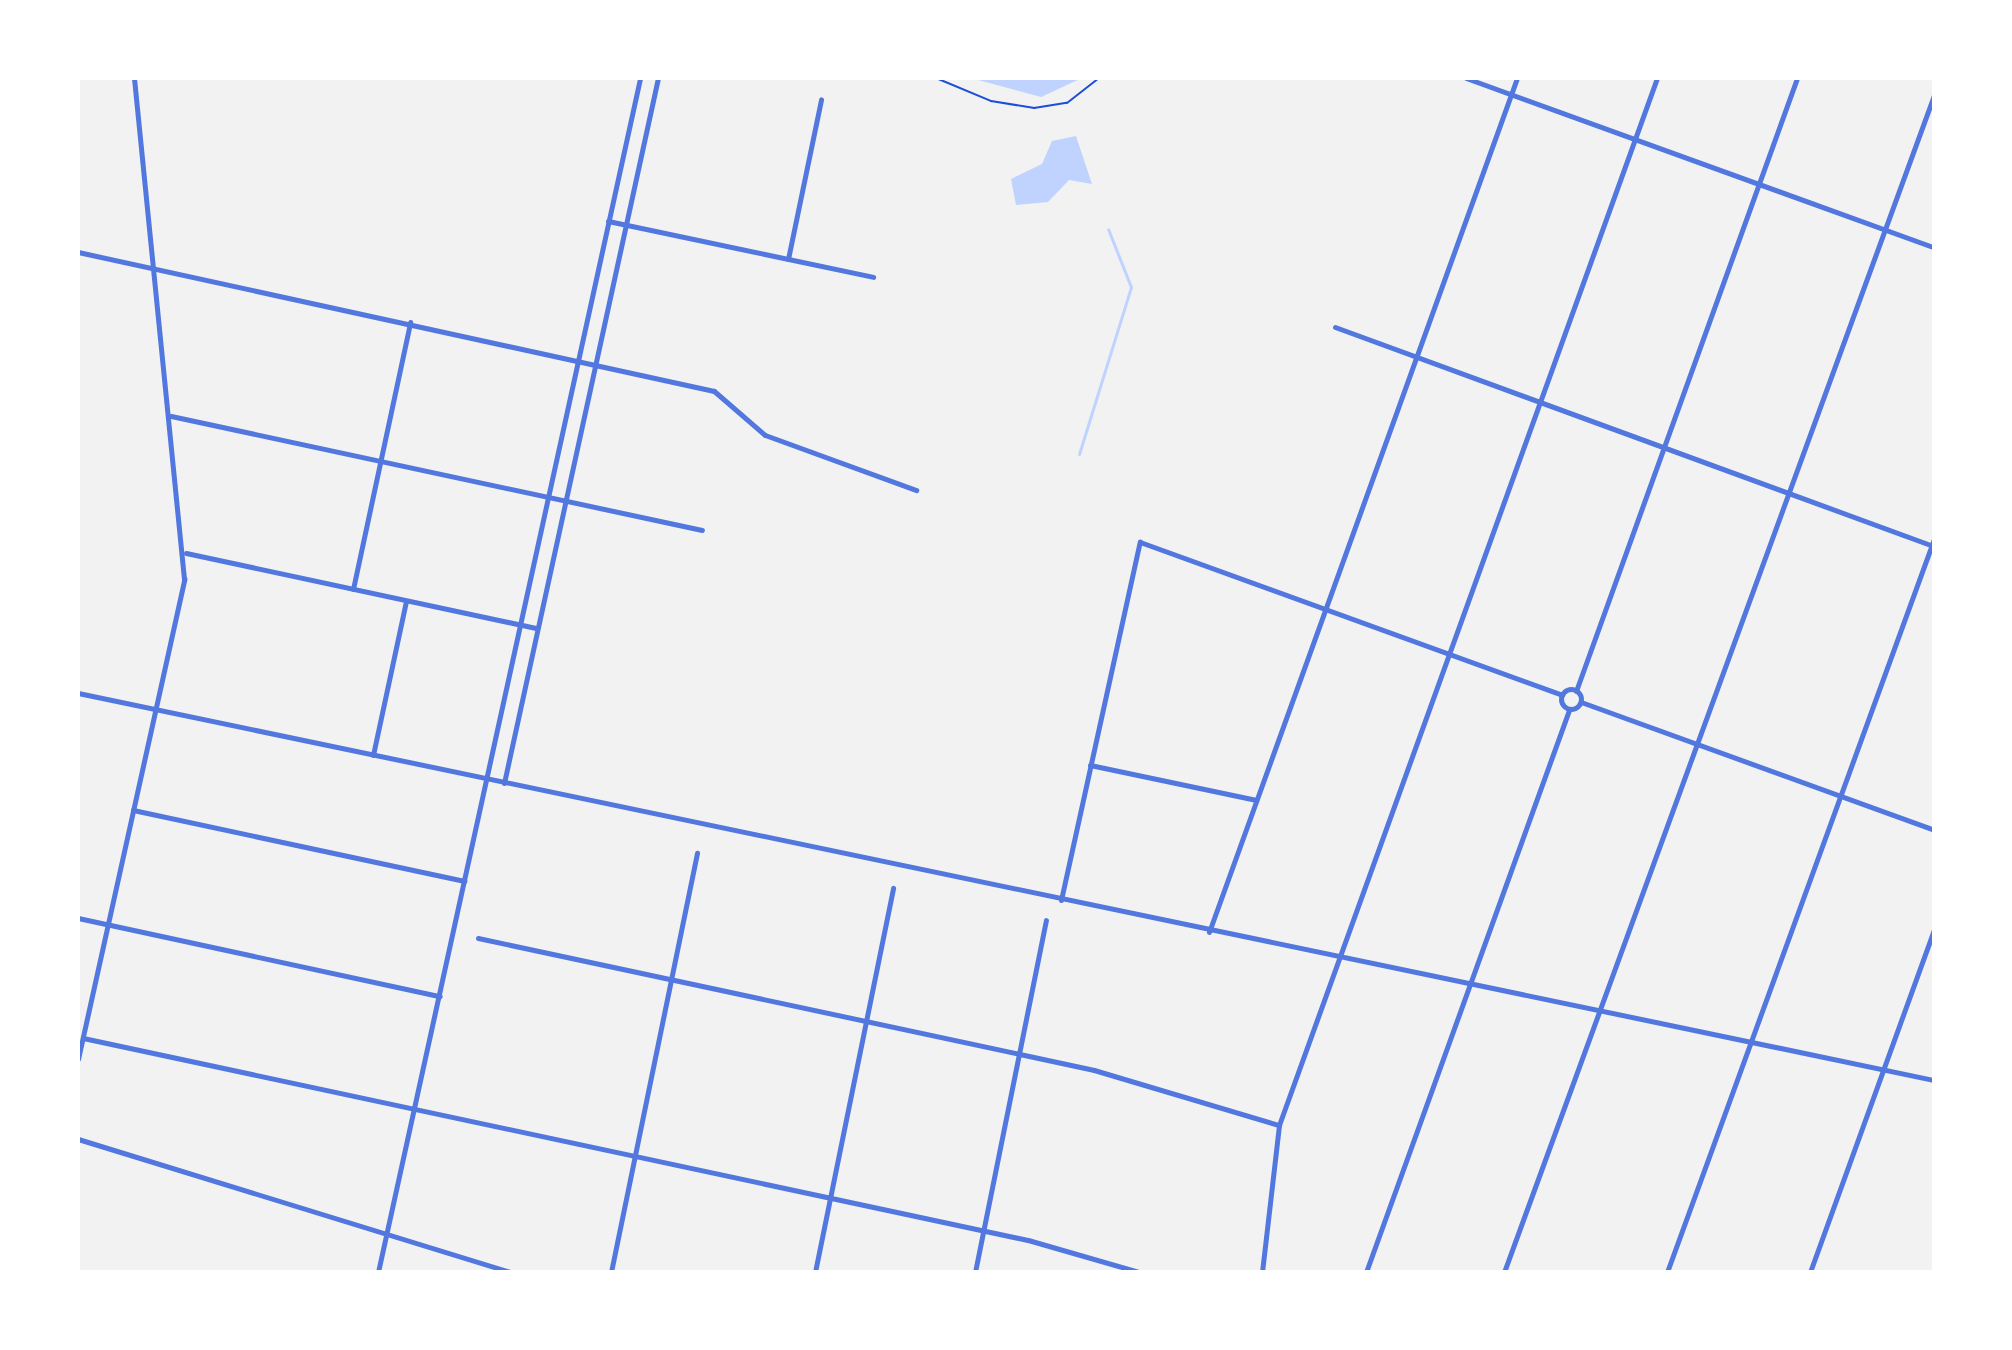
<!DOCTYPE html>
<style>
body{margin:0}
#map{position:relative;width:2012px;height:1350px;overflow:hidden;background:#f2f2f2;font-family:Overpass,sans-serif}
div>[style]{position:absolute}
.water>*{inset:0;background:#bfd3fe}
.stream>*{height:3px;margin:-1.5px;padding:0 1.5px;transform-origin:1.5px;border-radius:1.5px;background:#bfd3fe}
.path>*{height:2px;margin:-1px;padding:0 1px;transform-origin:1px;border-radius:1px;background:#1d4ed8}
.minor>*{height:5px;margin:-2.5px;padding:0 2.5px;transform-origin:2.5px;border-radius:2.5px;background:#5277de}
.minor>.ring{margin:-2.5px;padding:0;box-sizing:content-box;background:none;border:5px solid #5277de;border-radius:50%}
span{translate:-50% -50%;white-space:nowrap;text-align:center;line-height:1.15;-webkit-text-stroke:7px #fff;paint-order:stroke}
.frame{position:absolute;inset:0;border:80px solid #fff;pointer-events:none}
</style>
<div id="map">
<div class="water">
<div style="clip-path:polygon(971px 78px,1082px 78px,1041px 97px)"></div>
<div style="clip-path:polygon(1076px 136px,1092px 184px,1069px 180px,1048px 202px,1016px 205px,1011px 179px,1042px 164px,1052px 141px)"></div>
</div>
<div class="stream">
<div style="left:1079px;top:454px;width:175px;rotate:-72.7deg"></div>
<div style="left:1131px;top:287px;width:62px;rotate:-111.6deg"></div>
</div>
<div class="path">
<div style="left:936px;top:78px;width:60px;rotate:22.7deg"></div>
<div style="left:991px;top:101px;width:44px;rotate:9.2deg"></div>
<div style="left:1034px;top:108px;width:33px;rotate:-9deg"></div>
<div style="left:1067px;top:103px;width:41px;rotate:-38deg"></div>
</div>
<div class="minor">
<div style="left:1466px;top:78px;width:498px;rotate:19.9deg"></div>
<div style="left:608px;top:221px;width:271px;rotate:11.9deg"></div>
<div style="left:78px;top:252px;width:651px;rotate:12.33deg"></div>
<div style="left:714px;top:391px;width:67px;rotate:40.8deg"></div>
<div style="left:765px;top:435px;width:161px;rotate:20deg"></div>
<div style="left:788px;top:259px;width:163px;rotate:-78.3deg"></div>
<div style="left:1335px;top:327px;width:637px;rotate:20.11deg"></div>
<div style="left:171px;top:416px;width:543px;rotate:12.12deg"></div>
<div style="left:186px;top:553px;width:359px;rotate:12.1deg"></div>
<div style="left:353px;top:589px;width:273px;rotate:-77.9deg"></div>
<div class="ring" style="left:1561px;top:689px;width:15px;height:15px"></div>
<div style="left:1576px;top:691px;width:652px;rotate:-70.17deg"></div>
<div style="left:78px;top:693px;width:1896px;rotate:11.78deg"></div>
<div style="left:1581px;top:702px;width:375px;rotate:19.9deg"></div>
<div style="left:373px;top:755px;width:157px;rotate:-77.9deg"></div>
<div style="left:1090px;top:765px;width:170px;rotate:11.9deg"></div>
<div style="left:504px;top:783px;width:722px;rotate:-77.68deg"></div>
<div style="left:133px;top:810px;width:339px;rotate:12.1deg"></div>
<div style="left:1061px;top:900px;width:367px;rotate:-77.6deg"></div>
<div style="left:1140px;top:542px;width:449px;rotate:19.9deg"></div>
<div style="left:78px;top:918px;width:370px;rotate:12.2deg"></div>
<div style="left:1209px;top:932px;width:908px;rotate:-70.17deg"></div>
<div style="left:478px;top:938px;width:630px;rotate:12.09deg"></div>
<div style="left:1094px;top:1070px;width:193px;rotate:16.6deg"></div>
<div style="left:83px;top:1038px;width:966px;rotate:12.07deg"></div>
<div style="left:1028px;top:1240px;width:116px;rotate:16.1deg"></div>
<div style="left:78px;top:1059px;width:492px;rotate:-77.5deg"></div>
<div style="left:184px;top:579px;width:503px;rotate:-95.7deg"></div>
<div style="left:78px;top:1139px;width:451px;rotate:17.1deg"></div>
<div style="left:378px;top:1272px;width:1222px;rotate:-77.62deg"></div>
<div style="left:611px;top:1272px;width:428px;rotate:-78.4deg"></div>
<div style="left:815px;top:1272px;width:392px;rotate:-78.5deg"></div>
<div style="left:975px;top:1272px;width:359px;rotate:-78.6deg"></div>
<div style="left:1262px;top:1272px;width:148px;rotate:-83.4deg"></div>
<div style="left:1279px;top:1125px;width:1113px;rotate:-70.15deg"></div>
<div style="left:1366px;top:1272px;width:598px;rotate:-70.14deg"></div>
<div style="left:1504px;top:1272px;width:1253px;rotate:-69.93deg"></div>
<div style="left:1667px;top:1272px;width:780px;rotate:-69.99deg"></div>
<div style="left:1810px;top:1272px;width:365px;rotate:-70.1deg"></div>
</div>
<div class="frame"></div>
</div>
